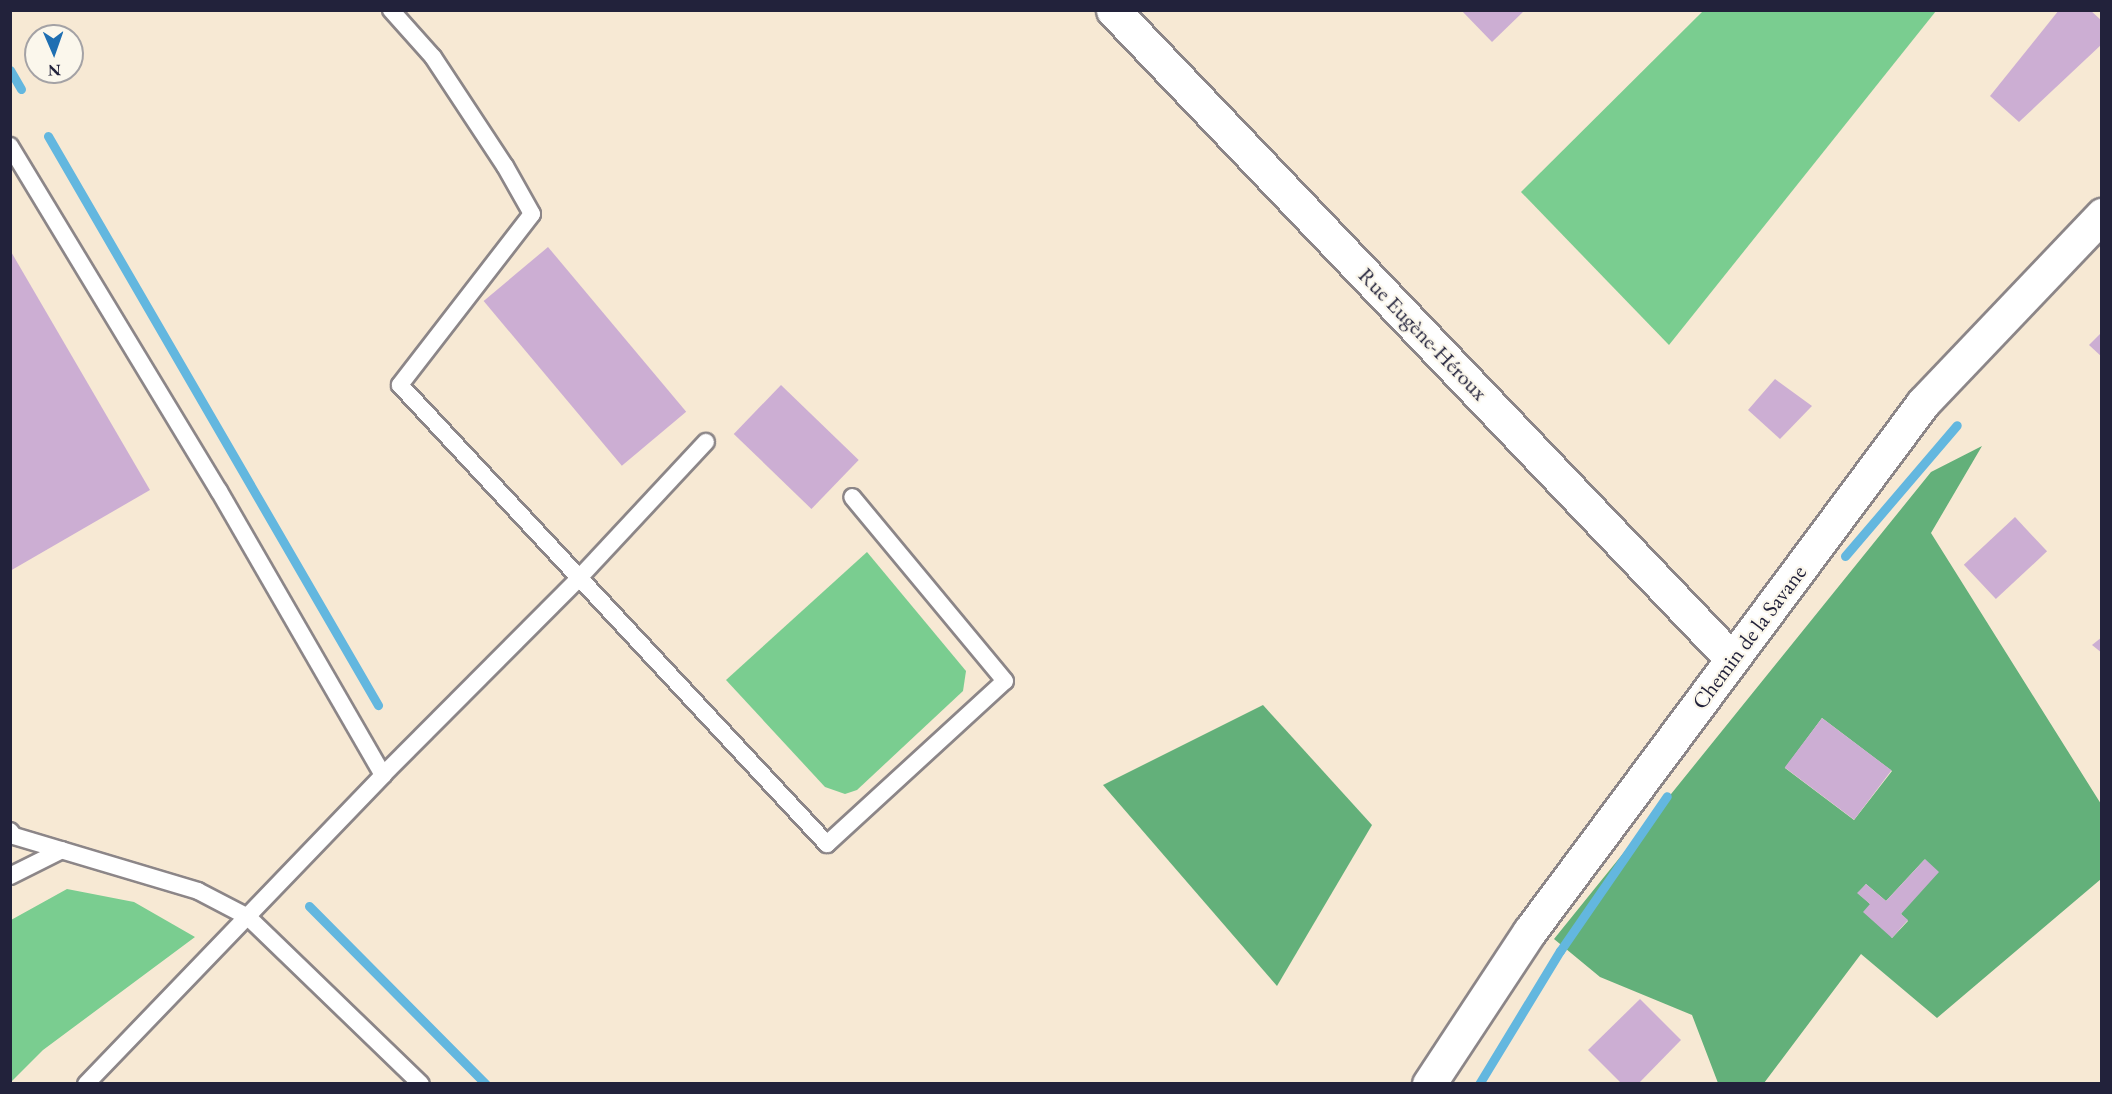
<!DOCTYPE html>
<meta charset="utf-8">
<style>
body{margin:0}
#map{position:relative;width:2112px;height:1094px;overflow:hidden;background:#f7e9d4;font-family:"EB Garamond",serif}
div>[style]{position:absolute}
.green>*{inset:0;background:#7acd90}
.forest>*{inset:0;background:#63b07a}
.stream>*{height:9px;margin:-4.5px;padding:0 4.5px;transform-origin:4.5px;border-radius:4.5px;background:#63b7df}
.building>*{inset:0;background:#ccaed3;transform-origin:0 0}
.roads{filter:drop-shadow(2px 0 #8c8688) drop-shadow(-2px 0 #8c8688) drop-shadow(0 2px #8c8688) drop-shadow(0 -2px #8c8688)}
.lane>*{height:16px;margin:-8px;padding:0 8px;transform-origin:8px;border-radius:8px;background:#fff}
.street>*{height:33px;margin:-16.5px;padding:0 16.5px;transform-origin:16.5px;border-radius:16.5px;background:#fff}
.secondary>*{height:33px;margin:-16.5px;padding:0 16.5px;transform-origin:16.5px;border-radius:16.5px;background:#fff}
span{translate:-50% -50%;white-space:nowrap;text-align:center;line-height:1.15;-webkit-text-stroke:4.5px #fbf7ec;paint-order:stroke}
.street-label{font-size:22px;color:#22223b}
.frame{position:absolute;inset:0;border:12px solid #22223b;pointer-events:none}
.north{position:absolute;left:24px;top:24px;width:60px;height:60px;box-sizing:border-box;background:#fbf7ec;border:2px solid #a4a2a5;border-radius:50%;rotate:178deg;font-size:16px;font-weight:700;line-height:24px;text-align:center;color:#22223b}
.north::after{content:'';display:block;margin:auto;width:21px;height:27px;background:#1f6fb2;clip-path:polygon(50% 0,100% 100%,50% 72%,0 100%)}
</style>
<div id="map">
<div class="green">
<div style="clip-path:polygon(1703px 11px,1936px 11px,1669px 345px,1521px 192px)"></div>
<div style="clip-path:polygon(867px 552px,966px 671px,963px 691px,857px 790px,845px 794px,825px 787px,726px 680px)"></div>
<div style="clip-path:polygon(67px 889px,134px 902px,195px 937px,43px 1050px,11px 1082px,11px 920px)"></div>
</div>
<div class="forest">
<div style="clip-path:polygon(evenodd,1982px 446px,1931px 533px,2101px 804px,2101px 879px,1937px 1018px,1861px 954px,1764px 1083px,1718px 1083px,1692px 1015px,1600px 977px,1554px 939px,1931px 472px,1982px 446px,1822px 718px,1892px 771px,1854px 820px,1785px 768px,1822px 718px,1982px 446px,1925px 859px,1901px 914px,1908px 921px,1892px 938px,1870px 904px,1858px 893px,1866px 884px,1886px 901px,1925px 859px)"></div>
<div style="clip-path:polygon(1263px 705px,1372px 825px,1277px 986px,1103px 785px)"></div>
</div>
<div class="stream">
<div style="left:10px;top:70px;width:22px;rotate:60deg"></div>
<div style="left:48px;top:136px;width:658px;rotate:59.89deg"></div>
<div style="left:1845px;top:556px;width:172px;rotate:-49.5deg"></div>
<div style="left:309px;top:906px;width:251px;rotate:45.2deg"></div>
<div style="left:1479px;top:1084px;width:156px;rotate:-58.7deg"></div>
<div style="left:1560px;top:951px;width:188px;rotate:-55.4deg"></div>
</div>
<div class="building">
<div style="clip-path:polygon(1461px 10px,1525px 10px,1492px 42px)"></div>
<div style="clip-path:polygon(2059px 10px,2090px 10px,2102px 21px,2102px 44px,2019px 122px,1990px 96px)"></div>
<div style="left:548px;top:247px;width:215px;height:84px;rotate:50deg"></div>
<div style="clip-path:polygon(10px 250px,150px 490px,10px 571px)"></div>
<div style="clip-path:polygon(2102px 332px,2102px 357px,2089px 345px)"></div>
<div style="clip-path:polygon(1775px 379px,1812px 406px,1780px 439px,1748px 410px)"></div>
<div style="left:781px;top:385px;width:108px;height:68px;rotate:44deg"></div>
<div style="left:2015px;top:517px;width:47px;height:70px;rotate:47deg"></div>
<div style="clip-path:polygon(2102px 637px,2102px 653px,2092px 645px)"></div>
<div style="left:1822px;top:718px;width:87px;height:62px;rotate:37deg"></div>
<div style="clip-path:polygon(1925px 859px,1939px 872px,1901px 914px,1908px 920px,1892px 938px,1863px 912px,1870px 904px,1857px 893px,1866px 884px,1886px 901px)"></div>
<div style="clip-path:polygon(1640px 999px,1681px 1040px,1638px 1084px,1622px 1084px,1588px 1050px)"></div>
</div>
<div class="roads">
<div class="lane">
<div style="left:391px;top:10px;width:63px;rotate:48.2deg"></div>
<div style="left:433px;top:57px;width:131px;rotate:56.6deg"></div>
<div style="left:505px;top:166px;width:55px;rotate:60.6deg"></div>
<div style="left:532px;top:214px;width:216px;rotate:127.7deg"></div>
<div style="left:400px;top:385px;width:627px;rotate:47.07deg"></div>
<div style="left:827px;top:844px;width:241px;rotate:-42.5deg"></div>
<div style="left:1005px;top:681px;width:239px;rotate:-129.7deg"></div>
<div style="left:10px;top:146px;width:403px;rotate:58.8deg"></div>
<div style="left:219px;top:491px;width:328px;rotate:60deg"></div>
<div style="left:10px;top:831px;width:6px;rotate:51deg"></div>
<div style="left:14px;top:836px;width:192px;rotate:16.6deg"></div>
<div style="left:198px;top:891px;width:56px;rotate:27.5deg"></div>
<div style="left:248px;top:917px;width:240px;rotate:44deg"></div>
<div style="left:10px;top:876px;width:58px;rotate:-26.6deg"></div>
<div style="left:86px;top:1084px;width:429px;rotate:-46.1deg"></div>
<div style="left:383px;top:775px;width:278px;rotate:-45.1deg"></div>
<div style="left:579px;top:578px;width:186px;rotate:-47deg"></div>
</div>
<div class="street">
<div style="left:1113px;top:10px;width:897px;rotate:46.36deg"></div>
</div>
<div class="secondary">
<div style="left:1429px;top:1084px;width:183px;rotate:-56.6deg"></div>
<div style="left:1530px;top:931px;width:658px;rotate:-53.34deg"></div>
<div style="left:1923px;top:403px;width:260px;rotate:-46.4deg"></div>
</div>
</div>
<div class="street-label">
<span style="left:1423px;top:334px;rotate:46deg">Rue Eugène-Héroux</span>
<span style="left:1749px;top:637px;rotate:-53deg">Chemin de la Savane</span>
</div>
<div class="frame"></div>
<div class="north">N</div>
</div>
